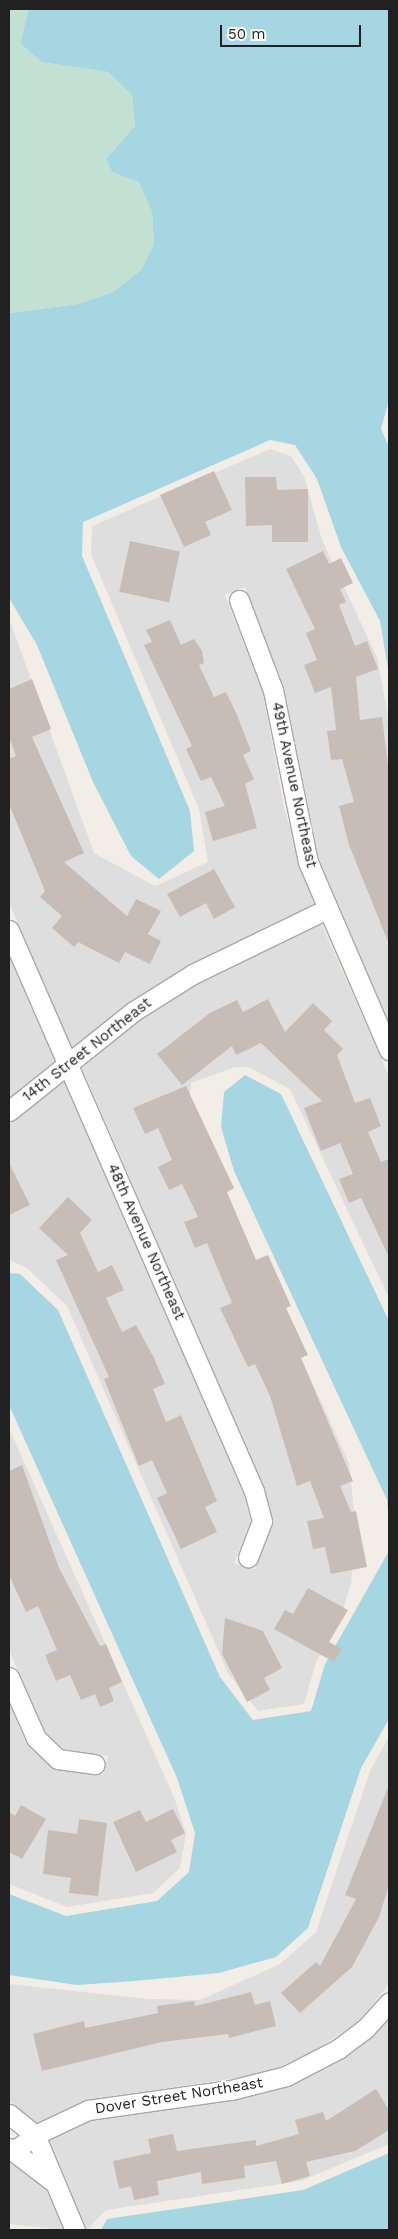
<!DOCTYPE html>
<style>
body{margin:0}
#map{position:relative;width:398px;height:2239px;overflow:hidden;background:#f2eee7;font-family:"Work Sans",sans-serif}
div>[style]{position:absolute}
.residential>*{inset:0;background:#dfdede}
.wetland>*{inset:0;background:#c3e1d3}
.water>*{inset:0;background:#a5d6e2}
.building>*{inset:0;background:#c7bdb6;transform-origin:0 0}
.roads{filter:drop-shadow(1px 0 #a8a8a8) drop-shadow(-1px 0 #a8a8a8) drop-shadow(0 1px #a8a8a8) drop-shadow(0 -1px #a8a8a8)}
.street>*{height:19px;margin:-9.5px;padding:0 9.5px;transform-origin:9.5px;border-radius:9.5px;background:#fff}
span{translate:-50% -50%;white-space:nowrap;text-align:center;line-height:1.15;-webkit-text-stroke:4px #fff;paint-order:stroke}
.street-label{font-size:15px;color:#212121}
.frame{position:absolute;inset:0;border:10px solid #212121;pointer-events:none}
.scale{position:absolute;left:220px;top:25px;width:141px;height:22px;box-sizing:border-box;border:2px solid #212121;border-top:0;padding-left:6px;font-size:15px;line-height:18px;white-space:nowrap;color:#212121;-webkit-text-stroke:4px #fff;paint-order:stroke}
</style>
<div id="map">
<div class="residential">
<div style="clip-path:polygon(270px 449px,291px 456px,304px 476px,322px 540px,377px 657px,389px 722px,389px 1023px,319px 859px,284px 687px,245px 587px,225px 595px,263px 693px,284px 808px,314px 905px,187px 966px,127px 1004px,73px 1050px,9px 903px,9px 618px,94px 853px,155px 886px,208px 862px,199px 809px,91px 554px,92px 526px)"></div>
<div style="clip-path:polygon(321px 923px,389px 1076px,389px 1298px,290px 1089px,248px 1067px,235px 1067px,191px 1083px,188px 1111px,349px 1463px,356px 1529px,351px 1584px,339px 1622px,316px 1662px,304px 1704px,258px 1711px,228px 1673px,67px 1306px,27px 1268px,9px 1260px,9px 1124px,64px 1082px,244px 1495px,251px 1522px,234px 1563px,255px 1569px,272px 1524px,264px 1487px,82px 1068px,140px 1018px,198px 982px)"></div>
<div style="clip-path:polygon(9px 957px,56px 1064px,9px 1099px)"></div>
<div style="clip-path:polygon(9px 1428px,174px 1797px,186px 1834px,180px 1868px,153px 1893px,67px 1907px,9px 1884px,9px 1704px,26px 1743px,50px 1766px,103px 1775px,108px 1756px,64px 1749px,45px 1732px,9px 1650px)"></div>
<div style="clip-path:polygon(389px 1736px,389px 1984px,358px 2022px,308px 2055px,263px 2074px,86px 2100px,37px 2123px,9px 2101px,9px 1984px,148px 1999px,200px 2000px,280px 1964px,316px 1932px,370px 1771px)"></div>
<div style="clip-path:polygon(389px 2018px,389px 2144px,301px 2181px,106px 2210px,87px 2230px,49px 2139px,90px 2120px,231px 2100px,291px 2085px,344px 2056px)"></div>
<div style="clip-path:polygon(9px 2161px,27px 2171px,52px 2197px,64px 2230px,9px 2224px)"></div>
</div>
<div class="wetland">
<div style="clip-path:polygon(9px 9px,29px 9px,20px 43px,41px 62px,108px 72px,132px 95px,135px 126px,106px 159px,112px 172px,139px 181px,152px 212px,154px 244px,141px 270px,113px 292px,78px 304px,9px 313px)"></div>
</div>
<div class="water">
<div style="clip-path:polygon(29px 9px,389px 9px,389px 400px,381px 429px,389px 447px,389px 675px,380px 621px,341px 547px,317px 479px,295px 445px,270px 440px,83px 522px,82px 556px,190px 811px,194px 851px,159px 879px,131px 856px,93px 782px,37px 645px,9px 598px,9px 313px,78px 304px,113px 292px,141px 270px,154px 244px,152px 212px,139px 182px,112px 172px,106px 159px,135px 126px,132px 95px,108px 72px,41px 62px,20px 43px)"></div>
<div style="clip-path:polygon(245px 1075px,281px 1094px,389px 1321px,389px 1526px,387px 1500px,234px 1171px,221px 1127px,224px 1092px)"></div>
<div style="clip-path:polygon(9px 1273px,20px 1274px,58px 1310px,220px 1677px,253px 1720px,311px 1711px,325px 1664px,389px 1551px,389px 1719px,361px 1768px,308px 1928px,276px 1957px,219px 1973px,134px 1981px,77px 1985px,9px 1975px,9px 1894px,66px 1916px,157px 1901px,189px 1872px,195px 1833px,177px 1778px,9px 1405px)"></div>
<div style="clip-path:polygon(389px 2153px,389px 2230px,101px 2230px,107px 2219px,303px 2190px)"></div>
</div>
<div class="building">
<div style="clip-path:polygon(214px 471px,232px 510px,205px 522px,211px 535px,184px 547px,160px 495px)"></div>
<div style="clip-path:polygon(245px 477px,276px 477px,277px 490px,308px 489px,308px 542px,272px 542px,272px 525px,246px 526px)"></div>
<div style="left:130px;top:541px;width:51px;height:52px;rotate:12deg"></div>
<div style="clip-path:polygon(323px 551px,329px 564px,341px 558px,353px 583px,340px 589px,346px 602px,339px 605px,355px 646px,367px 641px,378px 669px,356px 677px,360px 720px,382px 717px,389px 773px,389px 944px,349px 845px,339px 806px,354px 802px,342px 759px,331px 760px,327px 731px,336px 730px,331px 687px,315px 693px,304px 665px,317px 660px,306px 633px,315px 629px,286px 569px)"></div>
<div style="clip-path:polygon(170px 620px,181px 645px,194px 639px,202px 651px,204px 663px,199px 665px,214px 697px,226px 692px,237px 715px,251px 751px,243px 755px,254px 779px,245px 784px,257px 828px,213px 841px,205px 812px,225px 806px,211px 777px,201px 781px,186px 749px,192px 746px,144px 645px,152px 642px,146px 630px)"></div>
<div style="clip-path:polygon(32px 679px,51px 729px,32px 737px,84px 853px,64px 862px,127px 916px,136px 899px,161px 911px,148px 934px,161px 941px,150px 964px,125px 952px,119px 963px,78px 942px,74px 947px,52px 928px,62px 916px,40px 897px,45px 891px,9px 804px,9px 759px,16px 756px,9px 737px,9px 689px)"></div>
<div style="clip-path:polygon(214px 869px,235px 907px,214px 919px,206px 903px,180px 917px,167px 894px)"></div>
<div style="clip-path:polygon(268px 999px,285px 1032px,313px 1003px,332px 1021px,324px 1030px,343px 1049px,337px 1055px,355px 1103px,370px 1098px,381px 1126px,368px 1132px,381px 1162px,389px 1159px,389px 1257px,361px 1198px,349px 1203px,339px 1179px,353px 1174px,340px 1143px,321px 1151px,304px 1108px,322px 1101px,261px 1043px,236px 1055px,232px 1046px,182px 1085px,157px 1054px,210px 1013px,237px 1000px,243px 1012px)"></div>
<div style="clip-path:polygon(186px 1086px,234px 1188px,227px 1192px,256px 1260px,268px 1255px,291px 1306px,286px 1308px,308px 1355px,301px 1358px,353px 1481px,340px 1486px,351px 1512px,356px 1511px,367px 1567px,331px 1574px,325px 1547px,313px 1549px,307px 1521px,324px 1518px,310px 1481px,297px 1486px,270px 1396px,255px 1364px,248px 1367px,220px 1308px,232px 1303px,207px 1243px,195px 1248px,184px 1222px,198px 1217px,182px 1184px,169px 1190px,158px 1167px,172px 1160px,158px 1128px,145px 1134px,133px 1108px)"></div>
<div style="clip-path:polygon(9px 1163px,30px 1205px,9px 1215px)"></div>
<div style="clip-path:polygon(68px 1197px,92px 1220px,80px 1233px,98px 1272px,112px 1265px,124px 1290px,106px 1298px,122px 1332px,136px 1325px,154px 1358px,165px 1384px,153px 1389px,166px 1422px,181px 1415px,217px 1501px,205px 1507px,217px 1532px,181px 1549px,157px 1498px,167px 1493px,152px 1460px,139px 1466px,104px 1379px,109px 1377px,56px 1260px,68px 1255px,39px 1228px)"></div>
<div style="clip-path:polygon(22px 1465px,59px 1568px,100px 1646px,106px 1644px,122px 1682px,109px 1688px,114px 1701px,100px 1707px,95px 1694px,81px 1700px,70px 1675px,56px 1681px,45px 1655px,57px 1650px,38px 1606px,26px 1612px,9px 1575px,9px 1471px)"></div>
<div style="clip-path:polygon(308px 1588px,348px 1610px,329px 1642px,342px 1649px,334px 1662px,274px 1629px,285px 1610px,293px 1614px)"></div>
<div style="clip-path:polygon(225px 1618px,263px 1631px,282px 1668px,264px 1678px,270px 1690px,247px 1702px,222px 1654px)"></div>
<div style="clip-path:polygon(389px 1785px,389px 1885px,379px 1917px,352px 1967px,300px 2013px,281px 1993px,316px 1962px,320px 1966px,356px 1899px,345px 1895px)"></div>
<div style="clip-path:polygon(21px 1805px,46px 1819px,22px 1859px,9px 1852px,9px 1812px,15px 1816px)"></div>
<div style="clip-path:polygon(173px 1809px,185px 1833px,171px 1840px,177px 1852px,136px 1872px,113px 1822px,140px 1810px,146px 1822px)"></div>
<div style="clip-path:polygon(79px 1819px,107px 1823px,98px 1896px,69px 1893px,71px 1878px,43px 1874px,48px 1830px,77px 1834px)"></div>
<div style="clip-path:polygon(251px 1992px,255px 2005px,270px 2001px,276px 2026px,229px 2038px,228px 2034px,162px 2042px,42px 2071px,33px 2034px,84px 2021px,85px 2028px,158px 2013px,157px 2006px,194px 2001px,195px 2006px)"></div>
<div style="clip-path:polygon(376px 2089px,389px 2110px,389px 2130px,355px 2151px,306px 2162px,310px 2176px,282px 2184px,276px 2161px,244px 2166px,245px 2178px,202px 2184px,201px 2172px,157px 2181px,159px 2195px,134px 2200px,131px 2186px,119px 2189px,113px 2161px,151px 2153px,148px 2139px,173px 2134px,177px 2151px,256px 2140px,256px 2146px,299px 2134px,295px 2120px,323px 2112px,326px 2121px)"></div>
</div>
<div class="roads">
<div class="street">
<div style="left:239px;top:600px;width:96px;rotate:69.3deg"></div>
<div style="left:273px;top:690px;width:176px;rotate:78.5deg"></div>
<div style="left:308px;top:862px;width:205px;rotate:66.7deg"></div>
<div style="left:9px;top:930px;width:612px;rotate:66.41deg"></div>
<div style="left:254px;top:1491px;width:31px;rotate:75deg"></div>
<div style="left:262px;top:1521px;width:39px;rotate:111deg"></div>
<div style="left:9px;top:1111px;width:160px;rotate:-38.7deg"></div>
<div style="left:134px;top:1011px;width:70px;rotate:-32.1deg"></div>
<div style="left:193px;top:974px;width:149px;rotate:-25.9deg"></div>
<div style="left:9px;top:1677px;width:67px;rotate:66.1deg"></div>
<div style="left:36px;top:1738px;width:30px;rotate:44deg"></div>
<div style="left:58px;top:1759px;width:37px;rotate:8deg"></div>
<div style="left:9px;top:2114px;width:33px;rotate:39deg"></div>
<div style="left:35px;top:2135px;width:103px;rotate:67.2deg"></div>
<div style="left:9px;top:2148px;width:53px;rotate:37.3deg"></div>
<div style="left:14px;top:2151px;width:26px;rotate:-37deg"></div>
<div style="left:35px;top:2135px;width:59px;rotate:-25.3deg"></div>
<div style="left:88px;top:2110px;width:144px;rotate:-8deg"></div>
<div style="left:231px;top:2090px;width:57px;rotate:-14.3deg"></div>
<div style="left:286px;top:2076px;width:59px;rotate:-27.4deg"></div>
<div style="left:338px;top:2049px;width:34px;rotate:-37deg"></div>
<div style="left:365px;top:2029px;width:36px;rotate:-48deg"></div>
</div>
</div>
<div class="street-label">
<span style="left:294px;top:785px;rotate:78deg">49th Avenue Northeast</span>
<span style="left:87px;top:1050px;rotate:-38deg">14th Street Northeast</span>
<span style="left:146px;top:1242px;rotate:66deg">48th Avenue Northeast</span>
<span style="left:179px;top:2096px;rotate:-9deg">Dover Street Northeast</span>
</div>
<div class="frame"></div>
<div class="scale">50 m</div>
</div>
